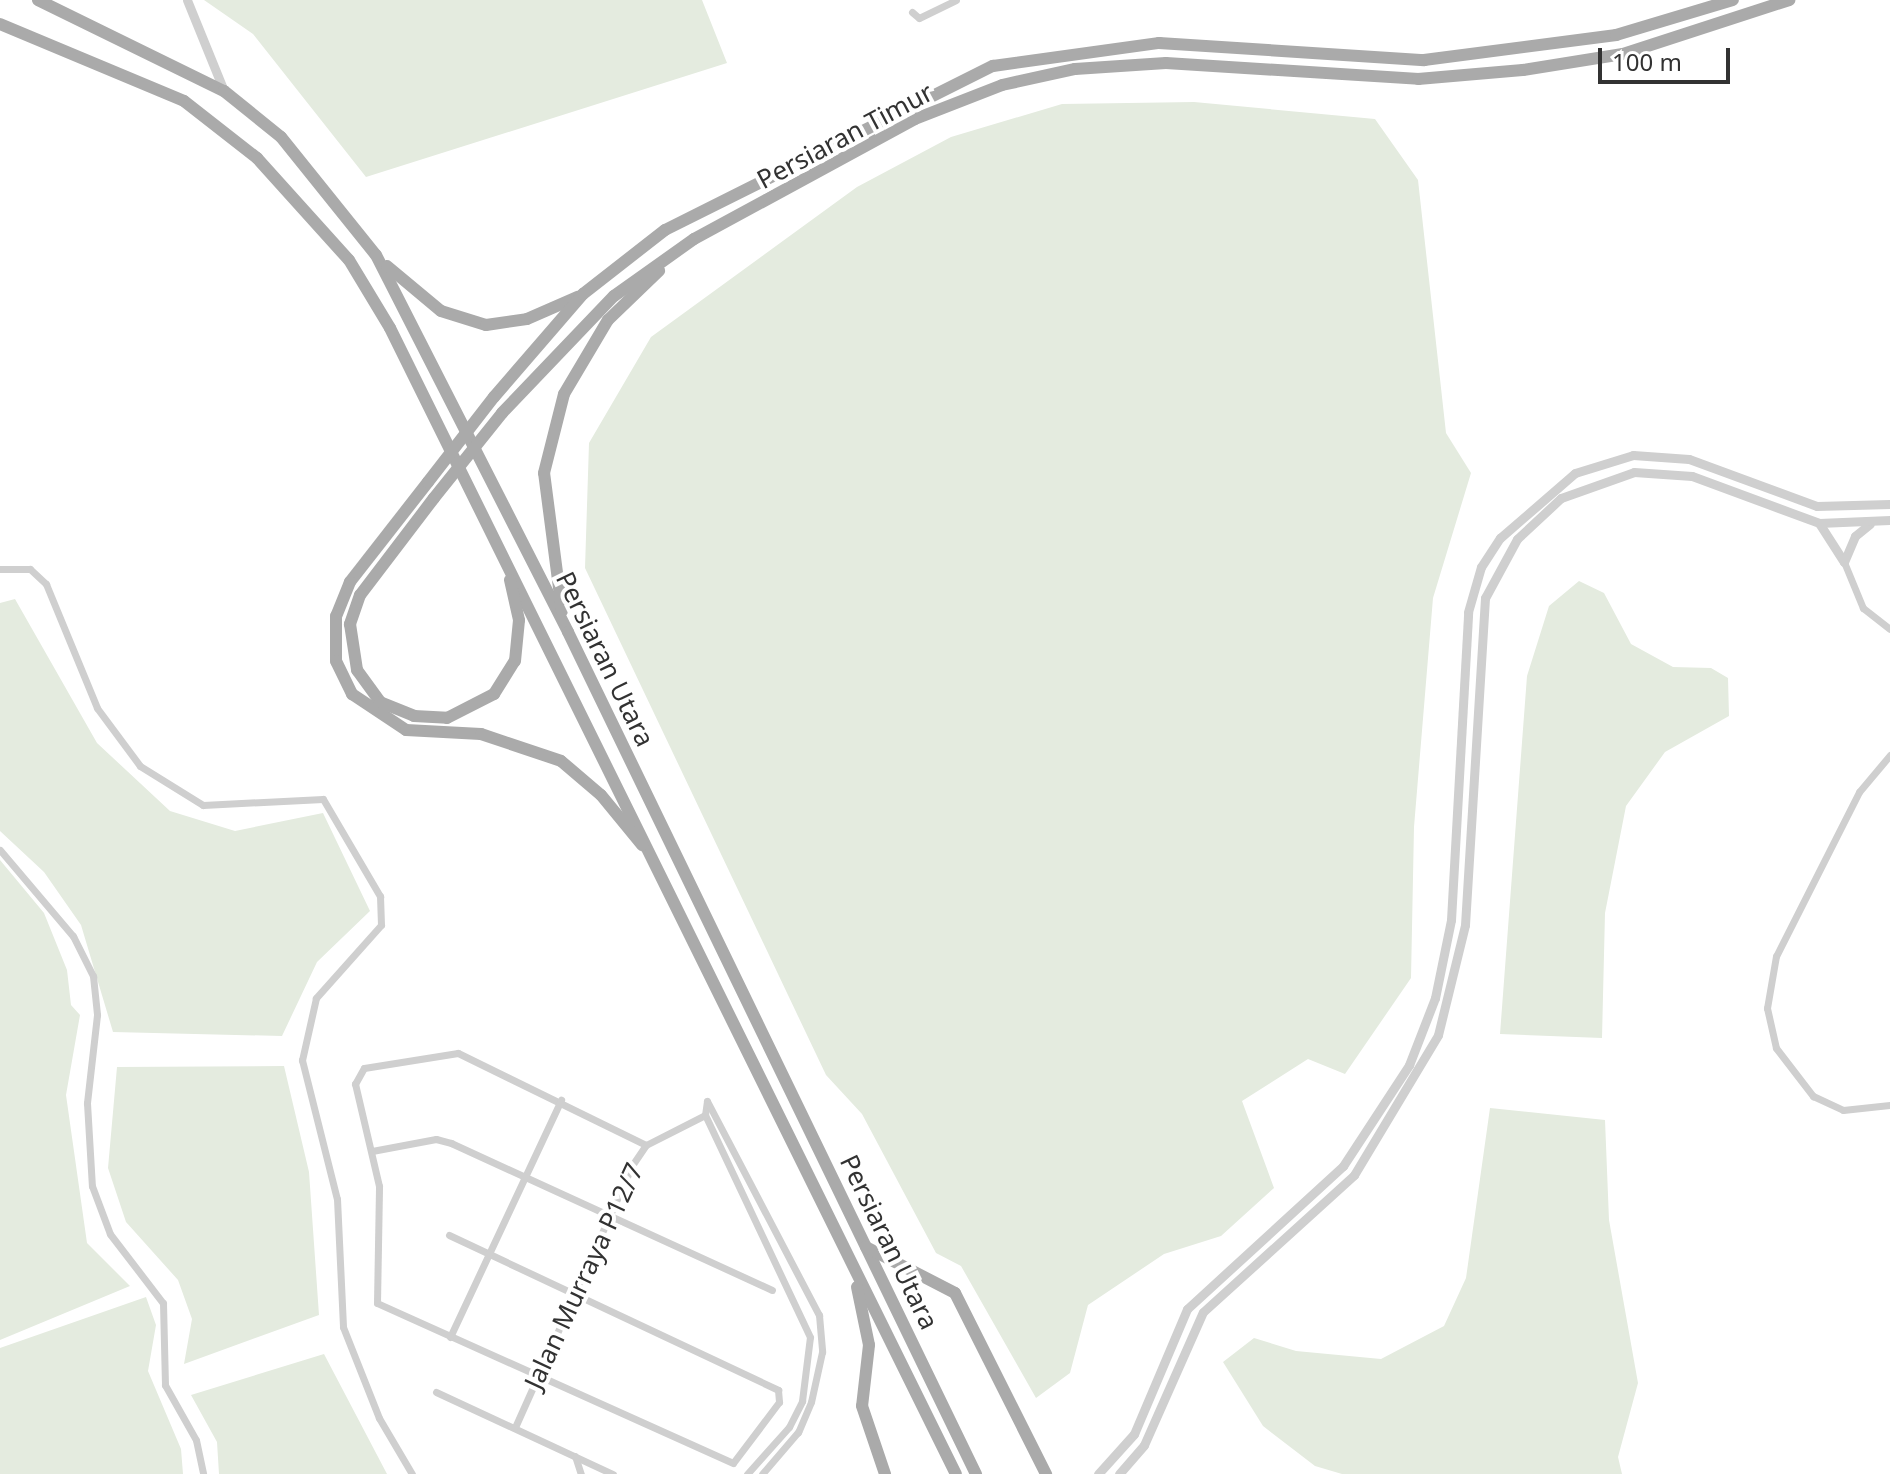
<!DOCTYPE html>
<style>
body{margin:0}
#map{position:relative;width:1890px;height:1474px;overflow:hidden;background:#fff;font-family:"Noto Sans",sans-serif}
div>[style]{position:absolute}
.green>*{inset:0;background:#e4ebdf}
.minor>*{height:7px;margin:-3.5px;padding:0 3.5px;transform-origin:3.5px;border-radius:3.5px;background:#cfcfcf}
.tertiary>*{height:9px;margin:-4.5px;padding:0 4.5px;transform-origin:4.5px;border-radius:4.5px;background:#cfcfcf}
.primary>*{height:12px;margin:-6px;padding:0 6px;transform-origin:6px;border-radius:6px;background:#aaa}
.primary-bridge>*{height:12px;margin:-6px;padding:0 6px;transform-origin:6px;border-radius:6px;background:#aaa}
span{translate:-50% -50%;white-space:nowrap;text-align:center;line-height:1.15;-webkit-text-stroke:8px #fff;paint-order:stroke}
.street-label{font-size:26px;color:#323232}
.scale{position:absolute;left:1598px;top:48px;width:132px;height:36px;box-sizing:border-box;border:4px solid #323232;border-top:0;padding-left:10px;font-size:24px;line-height:28px;white-space:nowrap;color:#323232;-webkit-text-stroke:6px #fff;paint-order:stroke}
</style>
<div id="map">
<div class="green">
<div style="clip-path:polygon(204px 0,702px 0,727px 63px,366px 177px,253px 34px)"></div>
<div style="clip-path:polygon(1194px 102px,1375px 119px,1418px 180px,1446px 433px,1471px 473px,1433px 598px,1414px 827px,1411px 978px,1345px 1074px,1308px 1059px,1242px 1101px,1274px 1188px,1221px 1236px,1164px 1254px,1088px 1305px,1070px 1373px,1036px 1398px,961px 1266px,936px 1253px,862px 1114px,826px 1075px,585px 568px,589px 443px,651px 337px,857px 187px,951px 137px,1062px 104px)"></div>
<div style="clip-path:polygon(1579px 581px,1604px 593px,1631px 644px,1673px 667px,1711px 668px,1728px 678px,1729px 716px,1665px 752px,1626px 806px,1605px 913px,1602px 1038px,1500px 1034px,1527px 676px,1549px 606px)"></div>
<div style="clip-path:polygon(15px 599px,97px 743px,170px 811px,235px 831px,323px 813px,370px 911px,317px 962px,282px 1036px,113px 1032px,81px 925px,44px 872px,0 831px,0 603px)"></div>
<div style="clip-path:polygon(0 860px,44px 913px,67px 970px,71px 1005px,80px 1015px,66px 1095px,87px 1243px,130px 1286px,0 1340px)"></div>
<div style="clip-path:polygon(284px 1066px,309px 1172px,319px 1315px,184px 1364px,192px 1319px,178px 1280px,126px 1222px,108px 1168px,117px 1067px)"></div>
<div style="clip-path:polygon(1490px 1108px,1605px 1120px,1609px 1220px,1638px 1383px,1618px 1457px,1622px 1474px,1342px 1474px,1315px 1466px,1263px 1426px,1223px 1362px,1254px 1338px,1296px 1351px,1381px 1359px,1444px 1326px,1466px 1278px)"></div>
<div style="clip-path:polygon(146px 1297px,156px 1325px,148px 1371px,181px 1449px,183px 1474px,0 1474px,0 1348px)"></div>
<div style="clip-path:polygon(324px 1354px,387px 1474px,219px 1474px,217px 1442px,191px 1395px)"></div>
</div>
<div class="minor">
<div style="left:912px;top:12px;width:9px;rotate:41deg"></div>
<div style="left:919px;top:18px;width:41px;rotate:-25.9deg"></div>
<div style="left:1844px;top:562px;width:50px;rotate:67.6deg"></div>
<div style="left:1863px;top:608px;width:34px;rotate:38deg"></div>
<div style="left:0;top:569px;width:30px"></div>
<div style="left:30px;top:569px;width:22px;rotate:43deg"></div>
<div style="left:46px;top:584px;width:134px;rotate:67.6deg"></div>
<div style="left:97px;top:708px;width:72px;rotate:53.4deg"></div>
<div style="left:140px;top:766px;width:74px;rotate:31.8deg"></div>
<div style="left:203px;top:805px;width:120px;rotate:-2.9deg"></div>
<div style="left:323px;top:799px;width:113px;rotate:59.6deg"></div>
<div style="left:380px;top:896px;width:29px;rotate:88deg"></div>
<div style="left:381px;top:925px;width:98px;rotate:131.7deg"></div>
<div style="left:316px;top:998px;width:64px;rotate:102.7deg"></div>
<div style="left:302px;top:1060px;width:143px;rotate:75.9deg"></div>
<div style="left:337px;top:1199px;width:128px;rotate:87.3deg"></div>
<div style="left:343px;top:1327px;width:98px;rotate:68.4deg"></div>
<div style="left:379px;top:1418px;width:65px;rotate:59.5deg"></div>
<div style="left:1890px;top:755px;width:48px;rotate:130deg"></div>
<div style="left:1859px;top:792px;width:184px;rotate:116.8deg"></div>
<div style="left:1776px;top:956px;width:53px;rotate:99.8deg"></div>
<div style="left:1767px;top:1008px;width:41px;rotate:77.3deg"></div>
<div style="left:1776px;top:1048px;width:61px;rotate:52.4deg"></div>
<div style="left:1813px;top:1096px;width:33px;rotate:25deg"></div>
<div style="left:1843px;top:1110px;width:47px;rotate:-6.1deg"></div>
<div style="left:0;top:850px;width:113px;rotate:49.7deg"></div>
<div style="left:73px;top:936px;width:45px;rotate:63.4deg"></div>
<div style="left:93px;top:976px;width:39px;rotate:84deg"></div>
<div style="left:97px;top:1015px;width:89px;rotate:96.5deg"></div>
<div style="left:87px;top:1103px;width:83px;rotate:86.6deg"></div>
<div style="left:92px;top:1186px;width:51px;rotate:69.4deg"></div>
<div style="left:110px;top:1234px;width:87px;rotate:52.5deg"></div>
<div style="left:163px;top:1303px;width:82px;rotate:88.6deg"></div>
<div style="left:165px;top:1385px;width:63px;rotate:60.6deg"></div>
<div style="left:196px;top:1440px;width:35px;rotate:78deg"></div>
<div style="left:372px;top:1151px;width:65px;rotate:-10.6deg"></div>
<div style="left:436px;top:1139px;width:16px;rotate:15deg"></div>
<div style="left:451px;top:1143px;width:353px;rotate:24.6deg"></div>
<div style="left:449px;top:1235px;width:364px;rotate:25.2deg"></div>
<div style="left:778px;top:1390px;width:12px;rotate:85deg"></div>
<div style="left:779px;top:1402px;width:76px;rotate:127deg"></div>
<div style="left:733px;top:1463px;width:390px;rotate:-155.8deg"></div>
<div style="left:377px;top:1303px;width:117px;rotate:-89deg"></div>
<div style="left:379px;top:1186px;width:105px;rotate:-103.2deg"></div>
<div style="left:355px;top:1084px;width:18px;rotate:-61deg"></div>
<div style="left:364px;top:1068px;width:95px;rotate:-9.1deg"></div>
<div style="left:458px;top:1053px;width:209px;rotate:26.1deg"></div>
<div style="left:450px;top:1337px;width:262px;rotate:-64.9deg"></div>
<div style="left:436px;top:1392px;width:195px;rotate:24.9deg"></div>
<div style="left:516px;top:1425px;width:286px;rotate:-65.9deg"></div>
<div style="left:633px;top:1164px;width:23px;rotate:-56deg"></div>
<div style="left:646px;top:1145px;width:66px;rotate:-27deg"></div>
<div style="left:575px;top:1456px;width:19px;rotate:72deg"></div>
<div style="left:747px;top:1474px;width:63px;rotate:-48.2deg"></div>
<div style="left:789px;top:1427px;width:29px;rotate:-63deg"></div>
<div style="left:802px;top:1401px;width:64px;rotate:-82.9deg"></div>
<div style="left:810px;top:1337px;width:246px;rotate:-115.3deg"></div>
<div style="left:705px;top:1115px;width:14px;rotate:-82deg"></div>
<div style="left:707px;top:1101px;width:242px;rotate:62.4deg"></div>
<div style="left:819px;top:1315px;width:37px;rotate:85deg"></div>
<div style="left:822px;top:1352px;width:51px;rotate:102.4deg"></div>
<div style="left:811px;top:1402px;width:33px;rotate:113deg"></div>
<div style="left:798px;top:1432px;width:55px;rotate:130.6deg"></div>
</div>
<div class="tertiary">
<div style="left:187px;top:0;width:98px;rotate:67.9deg"></div>
<div style="left:1819px;top:523px;width:46px;rotate:57.3deg"></div>
<div style="left:1844px;top:562px;width:28px;rotate:-67deg"></div>
<div style="left:1855px;top:536px;width:19px;rotate:-39deg"></div>
<div style="left:1098px;top:1474px;width:54px;rotate:-48deg"></div>
<div style="left:1134px;top:1434px;width:136px;rotate:-67deg"></div>
<div style="left:1187px;top:1309px;width:212px;rotate:-42.5deg"></div>
<div style="left:1343px;top:1166px;width:121px;rotate:-56.8deg"></div>
<div style="left:1409px;top:1065px;width:72px;rotate:-68.8deg"></div>
<div style="left:1435px;top:998px;width:80px;rotate:-78.4deg"></div>
<div style="left:1451px;top:920px;width:308px;rotate:-86.8deg"></div>
<div style="left:1468px;top:612px;width:47px;rotate:-73.9deg"></div>
<div style="left:1481px;top:567px;width:35px;rotate:-57deg"></div>
<div style="left:1500px;top:538px;width:99px;rotate:-40.9deg"></div>
<div style="left:1575px;top:473px;width:61px;rotate:-17.2deg"></div>
<div style="left:1633px;top:455px;width:56px;rotate:4.1deg"></div>
<div style="left:1689px;top:459px;width:136px;rotate:20.2deg"></div>
<div style="left:1817px;top:506px;width:73px;rotate:-1.6deg"></div>
<div style="left:1119px;top:1474px;width:38px;rotate:-49deg"></div>
<div style="left:1144px;top:1445px;width:145px;rotate:-66.1deg"></div>
<div style="left:1203px;top:1312px;width:204px;rotate:-42.2deg"></div>
<div style="left:1354px;top:1175px;width:163px;rotate:-59deg"></div>
<div style="left:1438px;top:1035px;width:113px;rotate:-76.2deg"></div>
<div style="left:1465px;top:925px;width:328px;rotate:-86.5deg"></div>
<div style="left:1485px;top:598px;width:67px;rotate:-61.5deg"></div>
<div style="left:1517px;top:539px;width:60px;rotate:-43deg"></div>
<div style="left:1561px;top:498px;width:77px;rotate:-19.6deg"></div>
<div style="left:1634px;top:472px;width:58px;rotate:3.9deg"></div>
<div style="left:1692px;top:476px;width:135px;rotate:20.3deg"></div>
<div style="left:1819px;top:523px;width:71px;rotate:-2.4deg"></div>
</div>
<div class="primary">
<div style="left:38px;top:0;width:207px;rotate:26.1deg"></div>
<div style="left:224px;top:91px;width:73px;rotate:38.9deg"></div>
<div style="left:281px;top:137px;width:151px;rotate:51.2deg"></div>
<div style="left:376px;top:255px;width:423px;rotate:63deg"></div>
<div style="left:568px;top:632px;width:936px;rotate:64.15deg"></div>
<div style="left:0;top:24px;width:199px;rotate:22.7deg"></div>
<div style="left:184px;top:101px;width:93px;rotate:38deg"></div>
<div style="left:257px;top:158px;width:137px;rotate:48deg"></div>
<div style="left:349px;top:260px;width:79px;rotate:58.9deg"></div>
<div style="left:390px;top:328px;width:1278px;rotate:63.72deg"></div>
<div style="left:387px;top:266px;width:70px;rotate:39.8deg"></div>
<div style="left:441px;top:311px;width:47px;rotate:17.3deg"></div>
<div style="left:486px;top:325px;width:41px;rotate:-8.3deg"></div>
<div style="left:527px;top:319px;width:55px;rotate:-23.7deg"></div>
<div style="left:494px;top:397px;width:136px;rotate:-49.2deg"></div>
<div style="left:583px;top:294px;width:104px;rotate:-38deg"></div>
<div style="left:665px;top:230px;width:367px;rotate:-26.6deg"></div>
<div style="left:993px;top:66px;width:168px;rotate:-7.9deg"></div>
<div style="left:1159px;top:43px;width:266px;rotate:3.7deg"></div>
<div style="left:1424px;top:60px;width:194px;rotate:-7.4deg"></div>
<div style="left:1616px;top:35px;width:122px;rotate:-16.7deg"></div>
<div style="left:502px;top:413px;width:162px;rotate:-46.3deg"></div>
<div style="left:614px;top:296px;width:98px;rotate:-35.5deg"></div>
<div style="left:694px;top:239px;width:251px;rotate:-28.5deg"></div>
<div style="left:915px;top:119px;width:93px;rotate:-21.3deg"></div>
<div style="left:1002px;top:85px;width:75px;rotate:-12.4deg"></div>
<div style="left:1075px;top:69px;width:91px;rotate:-3.8deg"></div>
<div style="left:1166px;top:63px;width:253px;rotate:3.6deg"></div>
<div style="left:1418px;top:79px;width:105px;rotate:-4.9deg"></div>
<div style="left:1523px;top:70px;width:101px;rotate:-9.1deg"></div>
<div style="left:1623px;top:54px;width:175px;rotate:-18deg"></div>
<div style="left:428px;top:482px;width:127px;rotate:128deg"></div>
<div style="left:350px;top:582px;width:37px;rotate:112deg"></div>
<div style="left:336px;top:616px;width:45px;rotate:90deg"></div>
<div style="left:336px;top:661px;width:37px;rotate:64deg"></div>
<div style="left:352px;top:694px;width:65px;rotate:33.7deg"></div>
<div style="left:406px;top:730px;width:75px;rotate:3.1deg"></div>
<div style="left:481px;top:734px;width:84px;rotate:18.6deg"></div>
<div style="left:561px;top:761px;width:52px;rotate:40.4deg"></div>
<div style="left:601px;top:795px;width:65px;rotate:50.6deg"></div>
<div style="left:434px;top:498px;width:122px;rotate:127.3deg"></div>
<div style="left:360px;top:595px;width:31px;rotate:109deg"></div>
<div style="left:350px;top:624px;width:47px;rotate:81.3deg"></div>
<div style="left:357px;top:670px;width:39px;rotate:54deg"></div>
<div style="left:380px;top:702px;width:37px;rotate:22deg"></div>
<div style="left:414px;top:716px;width:33px;rotate:3deg"></div>
<div style="left:447px;top:718px;width:53px;rotate:-27.1deg"></div>
<div style="left:494px;top:694px;width:39px;rotate:-58deg"></div>
<div style="left:515px;top:661px;width:41px;rotate:-84.4deg"></div>
<div style="left:519px;top:620px;width:41px;rotate:-102.7deg"></div>
<div style="left:562px;top:611px;width:139px;rotate:-97.4deg"></div>
<div style="left:544px;top:473px;width:81px;rotate:-75.8deg"></div>
<div style="left:564px;top:394px;width:86px;rotate:-59.3deg"></div>
<div style="left:608px;top:320px;width:71px;rotate:-43.9deg"></div>
<div style="left:866px;top:1247px;width:100px;rotate:27.3deg"></div>
<div style="left:955px;top:1293px;width:203px;rotate:63.3deg"></div>
<div style="left:857px;top:1287px;width:59px;rotate:78.3deg"></div>
<div style="left:869px;top:1345px;width:61px;rotate:96.5deg"></div>
<div style="left:862px;top:1406px;width:72px;rotate:71.3deg"></div>
</div>
<div class="primary-bridge">
<div style="left:428px;top:482px;width:108px;rotate:-52.2deg"></div>
<div style="left:434px;top:498px;width:109px;rotate:-51.3deg"></div>
</div>
<div class="street-label">
<span style="left:845px;top:136px;rotate:-28deg">Persiaran Timur</span>
<span style="left:605px;top:659px;rotate:64deg">Persiaran Utara</span>
<span style="left:889px;top:1242px;rotate:64deg">Persiaran Utara</span>
<span style="left:584px;top:1276px;rotate:-65deg">Jalan Murraya P12/7</span>
</div>
<div class="scale">100 m</div>
</div>
